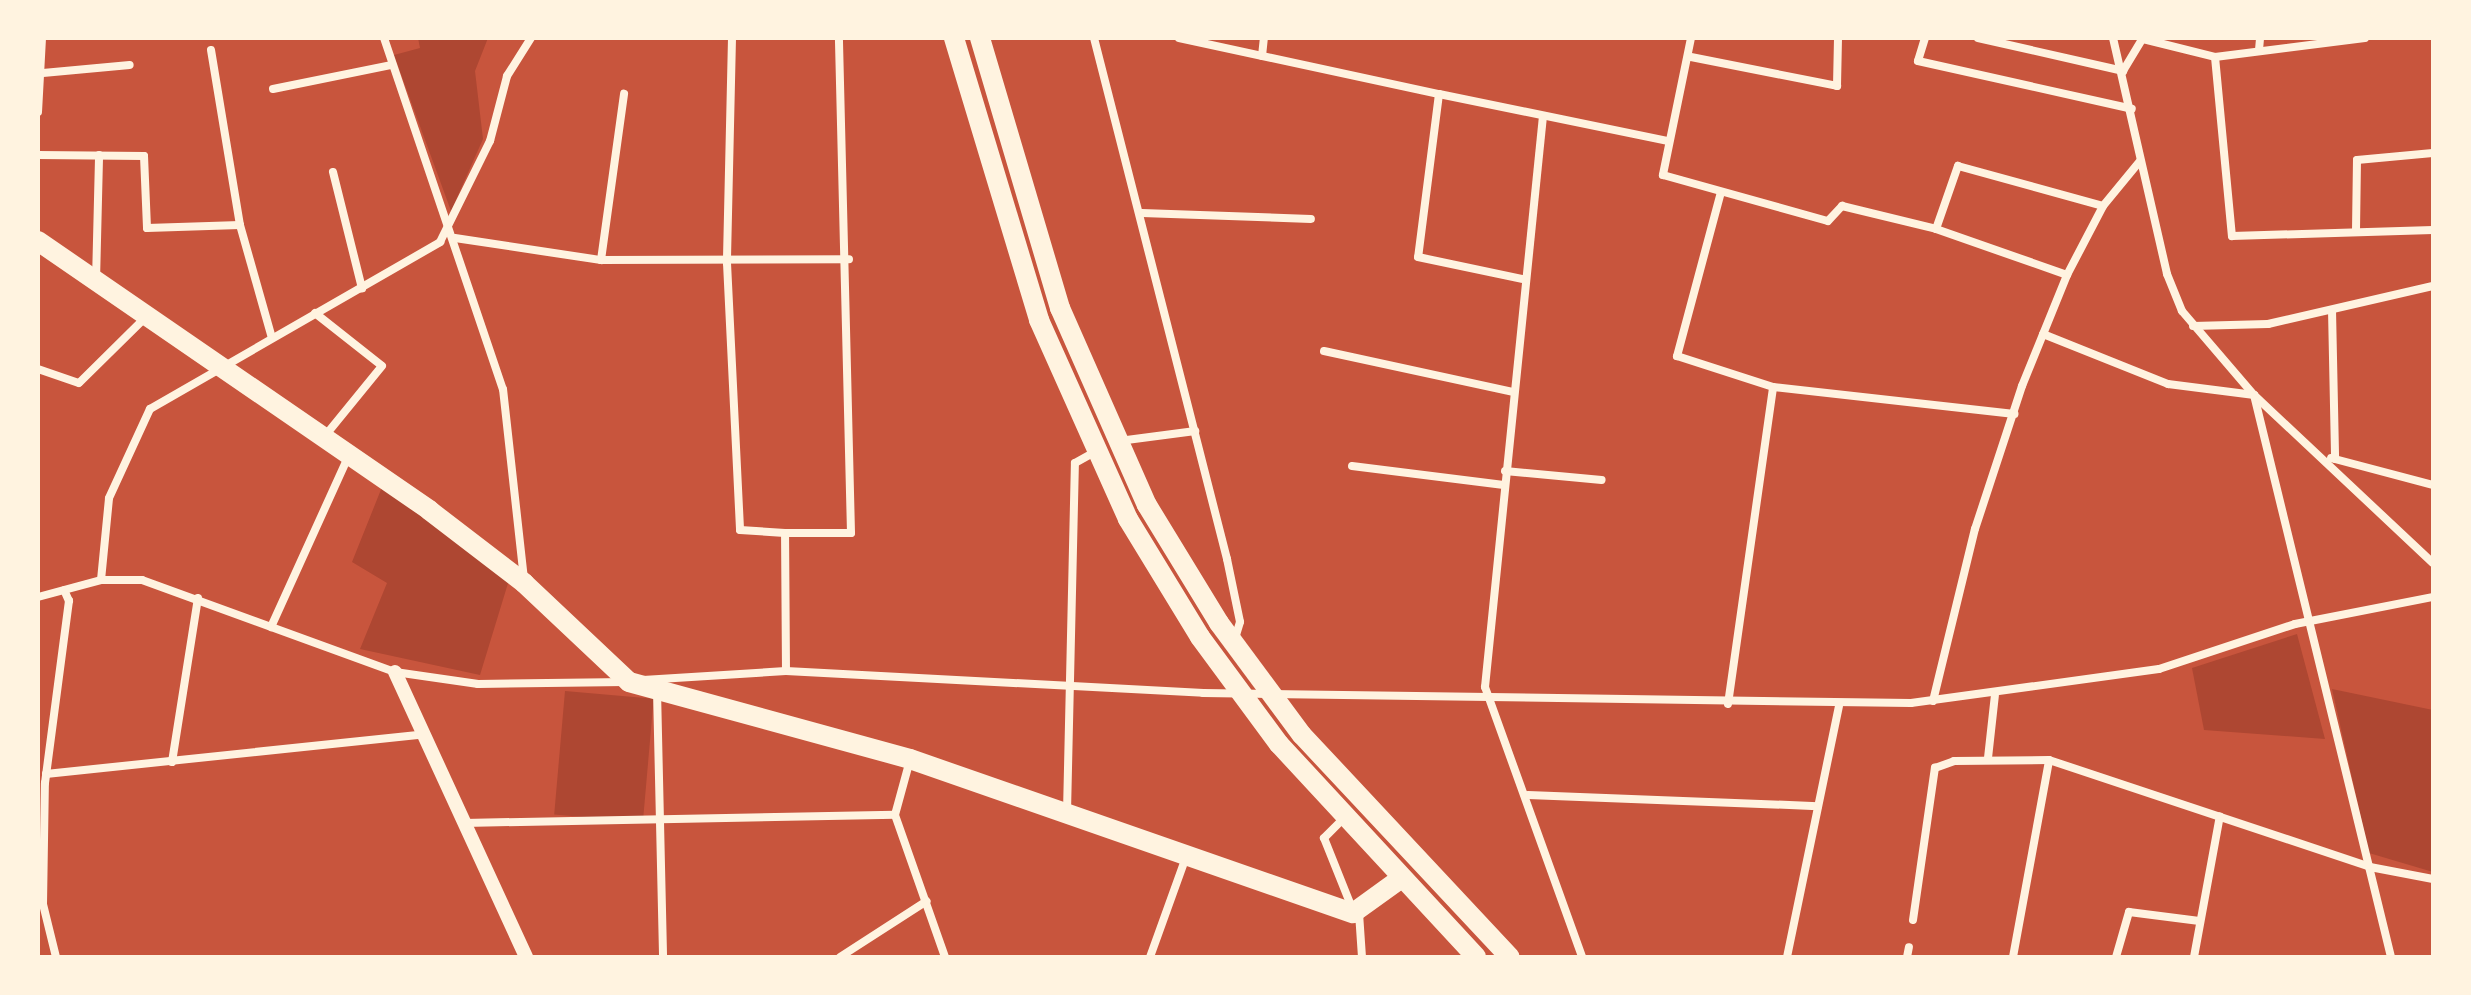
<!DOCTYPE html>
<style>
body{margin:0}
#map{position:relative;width:2471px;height:995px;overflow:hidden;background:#c8553d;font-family:Lato,sans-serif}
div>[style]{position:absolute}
.green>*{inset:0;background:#ae4732;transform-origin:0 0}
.minor>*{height:8px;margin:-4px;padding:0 4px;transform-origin:4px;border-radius:4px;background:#fff3e0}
.tertiary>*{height:14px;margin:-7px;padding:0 7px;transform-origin:7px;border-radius:7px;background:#fff3e0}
.primary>*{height:20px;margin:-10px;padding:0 10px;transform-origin:10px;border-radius:10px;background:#fff3e0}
span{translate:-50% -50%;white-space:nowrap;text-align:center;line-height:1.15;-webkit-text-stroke:6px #fff3e0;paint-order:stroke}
.frame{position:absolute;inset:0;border:40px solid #fff3e0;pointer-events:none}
</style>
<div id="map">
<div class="green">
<div style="clip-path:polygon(418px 38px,488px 38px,475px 71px,483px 139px,451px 211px,394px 55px,420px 48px)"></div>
<div style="clip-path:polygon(382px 487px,509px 580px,480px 675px,360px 649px,387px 583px,352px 562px)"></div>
<div style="clip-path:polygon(2297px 634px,2325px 739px,2204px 730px,2192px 668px)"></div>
<div style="clip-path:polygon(2332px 689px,2433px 710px,2433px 872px,2369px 853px)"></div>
<div style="left:565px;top:691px;width:89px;height:124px;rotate:5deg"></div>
</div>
<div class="minor">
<div style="left:384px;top:38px;width:371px;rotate:71.3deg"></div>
<div style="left:503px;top:389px;width:192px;rotate:83.7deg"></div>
<div style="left:732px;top:38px;width:225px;rotate:91.3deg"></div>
<div style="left:727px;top:263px;width:267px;rotate:87.2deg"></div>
<div style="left:740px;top:530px;width:45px;rotate:3.8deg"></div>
<div style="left:1094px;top:38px;width:538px;rotate:75.68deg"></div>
<div style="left:1227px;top:559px;width:64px;rotate:78.3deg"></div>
<div style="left:1240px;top:622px;width:17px;rotate:107deg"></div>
<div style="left:1179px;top:38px;width:266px;rotate:12.2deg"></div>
<div style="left:1439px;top:94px;width:164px;rotate:97.3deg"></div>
<div style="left:1418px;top:257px;width:106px;rotate:11.9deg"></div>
<div style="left:1691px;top:38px;width:140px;rotate:101.6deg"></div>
<div style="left:1663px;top:175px;width:171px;rotate:15.6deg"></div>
<div style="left:1828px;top:221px;width:21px;rotate:-47deg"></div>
<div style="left:1842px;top:206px;width:97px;rotate:13.7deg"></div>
<div style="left:1936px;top:229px;width:139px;rotate:19.3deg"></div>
<div style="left:1925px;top:38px;width:24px;rotate:107deg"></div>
<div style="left:1918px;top:61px;width:219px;rotate:12.6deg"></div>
<div style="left:1978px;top:38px;width:149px;rotate:12.8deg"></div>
<div style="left:2123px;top:71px;width:39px;rotate:-59deg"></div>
<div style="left:2113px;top:38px;width:242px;rotate:77.1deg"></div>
<div style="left:2167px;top:274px;width:40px;rotate:68deg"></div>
<div style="left:2182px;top:311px;width:111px;rotate:49.4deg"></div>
<div style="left:2254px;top:395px;width:578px;rotate:76.3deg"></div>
<div style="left:2143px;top:39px;width:74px;rotate:14deg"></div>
<div style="left:2215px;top:57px;width:151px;rotate:-7.2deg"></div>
<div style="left:211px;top:50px;width:177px;rotate:80.6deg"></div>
<div style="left:240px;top:225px;width:117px;rotate:74.2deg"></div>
<div style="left:2259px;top:50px;width:12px;rotate:-85deg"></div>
<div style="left:1262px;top:56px;width:18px;rotate:-84deg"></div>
<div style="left:1691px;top:57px;width:149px;rotate:11.2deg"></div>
<div style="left:1837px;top:86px;width:48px;rotate:-88.8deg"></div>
<div style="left:2215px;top:57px;width:180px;rotate:84.6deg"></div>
<div style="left:2232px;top:236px;width:201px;rotate:-1.7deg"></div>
<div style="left:43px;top:73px;width:87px;rotate:-5.3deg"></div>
<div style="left:273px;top:89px;width:120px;rotate:-11.5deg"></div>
<div style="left:1439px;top:94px;width:233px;rotate:11.6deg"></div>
<div style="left:38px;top:112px;width:74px;rotate:-86.9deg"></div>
<div style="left:1543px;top:116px;width:574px;rotate:95.8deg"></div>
<div style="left:1485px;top:687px;width:287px;rotate:70.2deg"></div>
<div style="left:38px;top:155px;width:106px;rotate:0.5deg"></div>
<div style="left:144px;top:156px;width:72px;rotate:87.6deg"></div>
<div style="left:147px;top:228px;width:93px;rotate:-1.8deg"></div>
<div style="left:333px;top:172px;width:120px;rotate:76deg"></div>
<div style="left:1721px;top:192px;width:170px;rotate:105deg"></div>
<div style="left:1677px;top:356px;width:101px;rotate:17.9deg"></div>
<div style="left:1773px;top:387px;width:243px;rotate:6.4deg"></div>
<div style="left:1142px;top:213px;width:169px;rotate:2deg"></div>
<div style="left:1936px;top:229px;width:67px;rotate:-70.8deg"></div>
<div style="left:1958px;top:166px;width:150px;rotate:15.4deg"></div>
<div style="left:2356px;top:231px;width:71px;rotate:-89.2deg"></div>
<div style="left:2357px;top:160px;width:76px;rotate:-5.3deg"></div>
<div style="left:455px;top:238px;width:148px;rotate:8.6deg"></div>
<div style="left:601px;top:260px;width:248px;rotate:-0.2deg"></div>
<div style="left:601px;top:260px;width:168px;rotate:-82.1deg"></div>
<div style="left:96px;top:281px;width:126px;rotate:-88.6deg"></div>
<div style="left:2332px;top:310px;width:149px;rotate:88.8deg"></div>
<div style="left:315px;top:313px;width:85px;rotate:38.3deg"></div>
<div style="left:382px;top:366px;width:90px;rotate:129.2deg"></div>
<div style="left:2193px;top:326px;width:75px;rotate:-1.5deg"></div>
<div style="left:2268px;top:324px;width:169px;rotate:-13deg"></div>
<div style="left:2043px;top:334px;width:135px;rotate:21.8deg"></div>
<div style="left:2168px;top:384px;width:87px;rotate:7.3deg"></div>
<div style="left:2254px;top:395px;width:245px;rotate:43.2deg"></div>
<div style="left:1324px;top:351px;width:193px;rotate:12.2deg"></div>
<div style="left:38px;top:369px;width:43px;rotate:18.9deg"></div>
<div style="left:79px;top:383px;width:93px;rotate:-44.6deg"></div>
<div style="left:1119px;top:441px;width:77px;rotate:-7.5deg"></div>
<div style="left:2331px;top:458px;width:106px;rotate:14.8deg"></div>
<div style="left:1352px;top:466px;width:153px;rotate:7.1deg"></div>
<div style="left:1505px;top:471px;width:97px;rotate:5.3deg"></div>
<div style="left:101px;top:580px;width:82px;rotate:-84.4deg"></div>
<div style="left:109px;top:498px;width:98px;rotate:-65.3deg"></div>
<div style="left:150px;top:409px;width:335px;rotate:-29.9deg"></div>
<div style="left:440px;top:242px;width:113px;rotate:-63.7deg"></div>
<div style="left:490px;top:141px;width:67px;rotate:-75.3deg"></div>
<div style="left:507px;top:76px;width:45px;rotate:-57.7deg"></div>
<div style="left:38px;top:597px;width:65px;rotate:-15.1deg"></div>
<div style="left:101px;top:580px;width:41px"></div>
<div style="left:142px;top:580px;width:269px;rotate:20deg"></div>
<div style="left:395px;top:672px;width:84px;rotate:8.2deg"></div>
<div style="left:478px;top:684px;width:148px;rotate:-0.8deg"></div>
<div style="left:271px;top:627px;width:187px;rotate:-65.6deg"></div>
<div style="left:786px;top:671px;width:138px;rotate:-90.4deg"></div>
<div style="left:785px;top:533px;width:66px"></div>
<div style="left:851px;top:533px;width:495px;rotate:-91.4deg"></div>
<div style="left:643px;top:680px;width:143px;rotate:-3.6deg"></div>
<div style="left:786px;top:671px;width:418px;rotate:3deg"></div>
<div style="left:1203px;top:693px;width:708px;rotate:0.81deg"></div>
<div style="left:1911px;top:703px;width:250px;rotate:-7.8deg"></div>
<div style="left:2159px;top:669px;width:143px;rotate:-18.3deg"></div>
<div style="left:2295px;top:624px;width:141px;rotate:-11.1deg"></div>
<div style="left:657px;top:690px;width:267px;rotate:88.7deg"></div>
<div style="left:1933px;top:701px;width:177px;rotate:-76.3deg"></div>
<div style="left:1975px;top:529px;width:151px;rotate:-71.8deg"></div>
<div style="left:2022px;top:386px;width:120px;rotate:-67.9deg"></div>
<div style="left:2067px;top:275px;width:78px;rotate:-62.4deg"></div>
<div style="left:2103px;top:206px;width:58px;rotate:-50.6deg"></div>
<div style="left:1728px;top:704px;width:320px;rotate:-81.9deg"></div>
<div style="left:1988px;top:758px;width:63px;rotate:-83.7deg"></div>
<div style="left:910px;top:760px;width:57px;rotate:105.3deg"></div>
<div style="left:895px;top:815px;width:151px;rotate:70.6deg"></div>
<div style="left:172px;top:762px;width:166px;rotate:-81deg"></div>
<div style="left:46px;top:774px;width:381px;rotate:-6deg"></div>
<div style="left:1528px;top:795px;width:290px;rotate:2.2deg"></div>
<div style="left:1067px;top:812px;width:349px;rotate:-88.7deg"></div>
<div style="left:1075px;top:463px;width:21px;rotate:-29deg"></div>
<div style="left:1343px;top:819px;width:27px;rotate:135deg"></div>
<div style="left:1324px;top:838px;width:75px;rotate:68.2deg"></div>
<div style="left:464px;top:823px;width:431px;rotate:-1.1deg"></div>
<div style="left:1359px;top:913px;width:44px;rotate:86.1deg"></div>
<div style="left:1913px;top:920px;width:154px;rotate:-81.8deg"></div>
<div style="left:1935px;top:768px;width:20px;rotate:-20deg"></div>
<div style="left:1954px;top:761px;width:95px;rotate:-0.6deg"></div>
<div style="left:2049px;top:760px;width:338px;rotate:18.4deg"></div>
<div style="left:2370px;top:867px;width:64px;rotate:10.8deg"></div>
<div style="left:56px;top:957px;width:55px;rotate:-103.8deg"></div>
<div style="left:43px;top:904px;width:121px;rotate:-89.1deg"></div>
<div style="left:45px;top:783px;width:184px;rotate:-82.5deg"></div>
<div style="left:69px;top:601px;width:12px;rotate:-114deg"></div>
<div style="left:840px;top:957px;width:103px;rotate:-32.8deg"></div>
<div style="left:1150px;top:957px;width:106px;rotate:-70.2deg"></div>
<div style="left:1787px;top:957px;width:256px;rotate:-78.3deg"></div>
<div style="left:1907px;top:957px;width:10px;rotate:-79deg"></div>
<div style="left:2013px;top:957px;width:200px;rotate:-79.6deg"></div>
<div style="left:2116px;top:957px;width:47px;rotate:-73.9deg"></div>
<div style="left:2129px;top:912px;width:71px;rotate:7.3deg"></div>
<div style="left:2194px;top:957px;width:143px;rotate:-79.6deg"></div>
</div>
<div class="tertiary">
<div style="left:395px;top:672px;width:314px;rotate:65.3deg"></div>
</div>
<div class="primary">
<div style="left:954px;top:38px;width:295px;rotate:73.2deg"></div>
<div style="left:1039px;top:320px;width:218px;rotate:65.9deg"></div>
<div style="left:1128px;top:519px;width:138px;rotate:58.6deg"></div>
<div style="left:1200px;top:637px;width:133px;rotate:53.6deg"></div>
<div style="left:1279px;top:744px;width:290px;rotate:47.2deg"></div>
<div style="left:980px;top:38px;width:282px;rotate:73.5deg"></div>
<div style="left:1060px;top:308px;width:215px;rotate:66.2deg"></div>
<div style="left:1147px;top:505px;width:138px;rotate:58.6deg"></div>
<div style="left:1219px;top:623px;width:139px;rotate:53.5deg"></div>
<div style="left:1302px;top:735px;width:304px;rotate:46.9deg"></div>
<div style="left:38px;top:241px;width:475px;rotate:34.5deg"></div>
<div style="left:429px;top:510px;width:120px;rotate:37.5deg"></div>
<div style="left:524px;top:583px;width:144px;rotate:43.3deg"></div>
<div style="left:629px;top:682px;width:291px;rotate:15.3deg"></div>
<div style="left:910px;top:759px;width:469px;rotate:19.2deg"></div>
<div style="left:1353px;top:913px;width:57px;rotate:-35.7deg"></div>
</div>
<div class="frame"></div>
</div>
